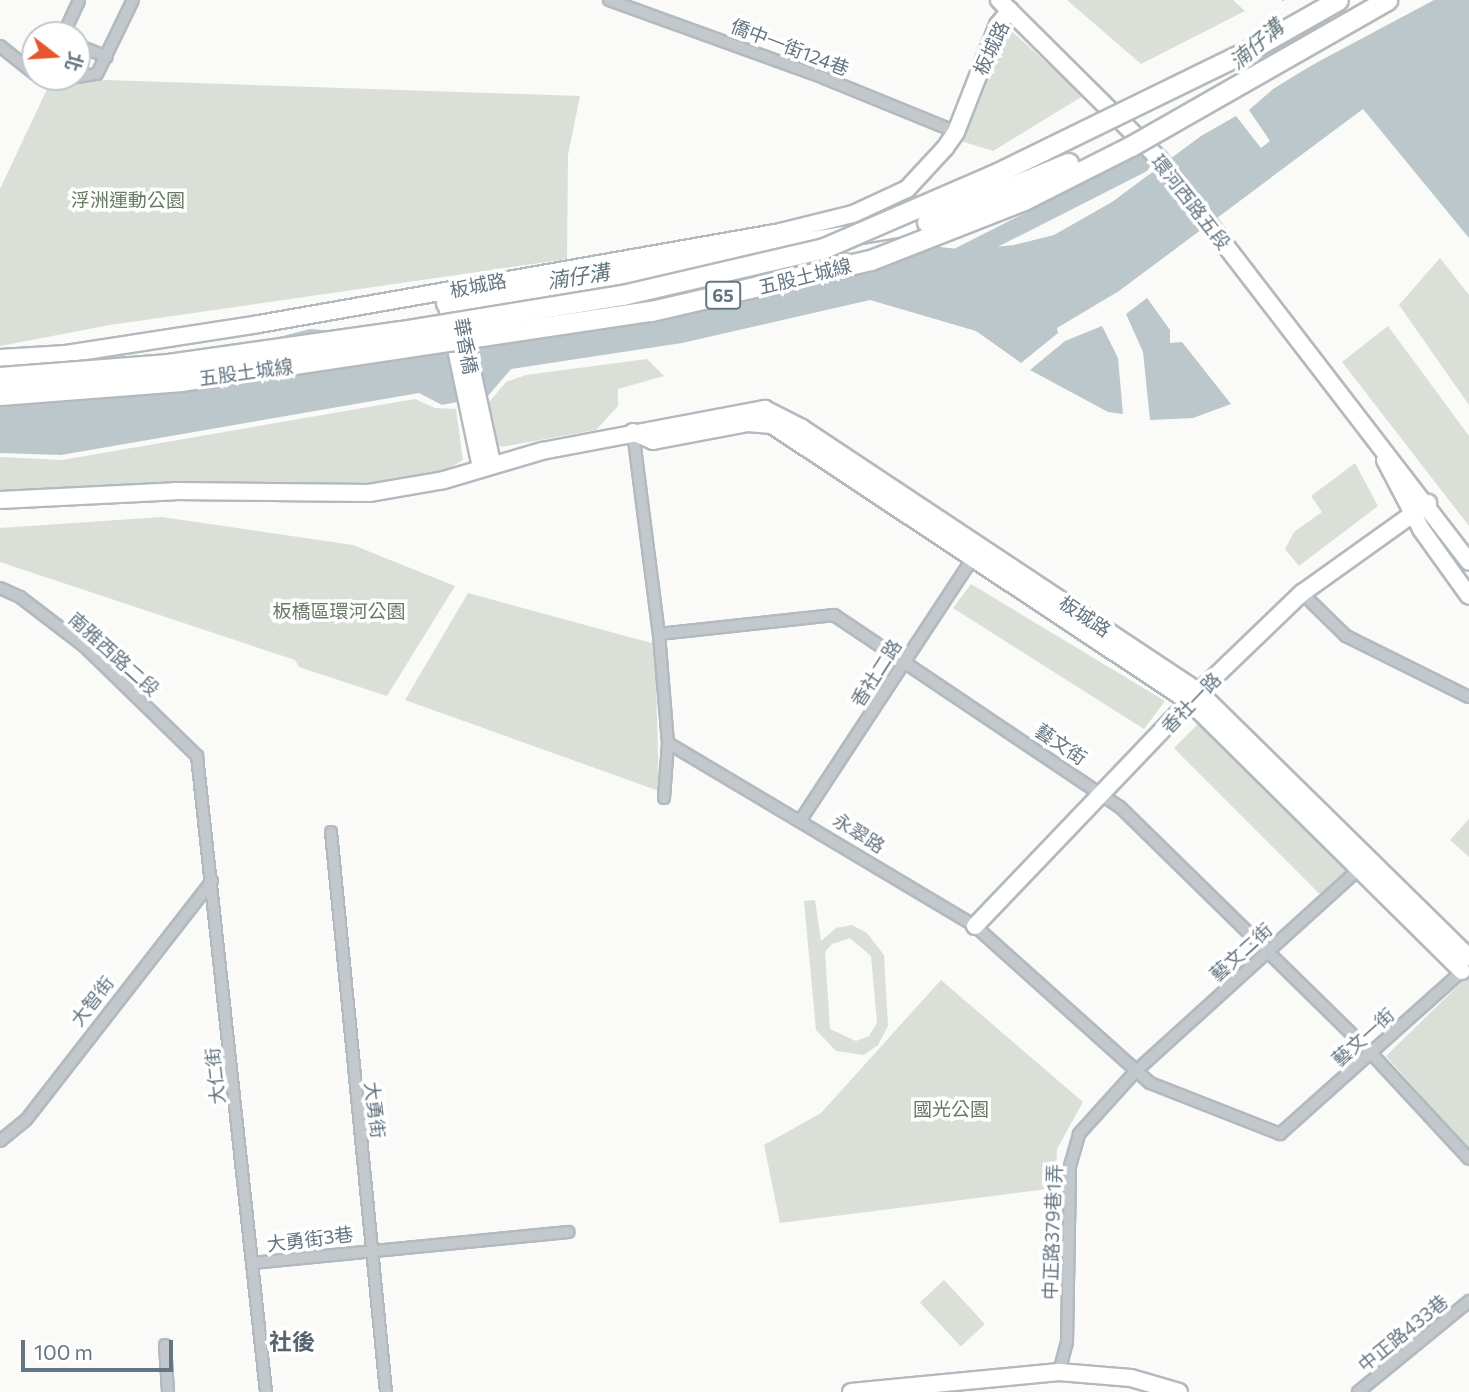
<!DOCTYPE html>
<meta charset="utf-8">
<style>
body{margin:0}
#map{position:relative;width:1469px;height:1392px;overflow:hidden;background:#fafaf8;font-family:Commissioner,"Noto Sans TC",sans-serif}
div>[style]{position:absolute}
.green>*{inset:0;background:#dadfd7;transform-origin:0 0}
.water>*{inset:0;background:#bbc7cb}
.pier>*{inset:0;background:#fafaf8}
.river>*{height:18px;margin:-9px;padding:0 9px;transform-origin:9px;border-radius:9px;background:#bbc7cb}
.roads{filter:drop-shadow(2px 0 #b3babf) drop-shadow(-2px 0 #b3babf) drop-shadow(0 2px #b3babf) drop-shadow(0 -2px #b3babf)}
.street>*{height:10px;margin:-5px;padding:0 5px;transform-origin:5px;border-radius:5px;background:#c3c8cc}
.secondary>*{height:16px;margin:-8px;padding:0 8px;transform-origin:8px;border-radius:8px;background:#fff}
.highway>*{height:19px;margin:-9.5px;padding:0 9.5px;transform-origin:9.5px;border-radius:9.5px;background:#fff}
.bridges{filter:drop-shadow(2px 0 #b4b9bd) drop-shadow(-2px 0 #b4b9bd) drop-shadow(0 2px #b4b9bd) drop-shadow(0 -2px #b4b9bd)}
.highway-bridge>*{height:19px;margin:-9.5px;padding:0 9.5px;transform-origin:9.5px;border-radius:9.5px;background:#fff}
span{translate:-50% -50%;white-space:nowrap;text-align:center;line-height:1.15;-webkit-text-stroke:7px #fff;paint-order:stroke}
.shield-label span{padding:2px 5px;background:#fff;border:2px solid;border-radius:5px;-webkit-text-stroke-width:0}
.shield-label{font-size:18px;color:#657683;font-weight:700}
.street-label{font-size:19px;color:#657683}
.park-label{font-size:19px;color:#687a64}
.water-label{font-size:21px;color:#60757c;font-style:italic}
.quarter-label{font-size:23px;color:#57646e;font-weight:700}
.north{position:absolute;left:21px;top:21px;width:70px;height:70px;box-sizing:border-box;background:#fff;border:2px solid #c1c8cd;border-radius:50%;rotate:107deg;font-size:19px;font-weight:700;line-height:28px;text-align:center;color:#657683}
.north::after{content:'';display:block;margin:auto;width:24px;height:32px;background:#e4572e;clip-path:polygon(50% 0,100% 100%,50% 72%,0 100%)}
.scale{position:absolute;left:21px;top:1340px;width:152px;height:32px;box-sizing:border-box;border:4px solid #657683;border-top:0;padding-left:9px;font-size:21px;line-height:24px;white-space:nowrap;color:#657683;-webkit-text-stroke:5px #fff;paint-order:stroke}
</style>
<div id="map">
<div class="green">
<div style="clip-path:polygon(1067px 0,1233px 0,1245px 11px,1141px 64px)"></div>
<div style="clip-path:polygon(1006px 26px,1083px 96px,993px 151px,961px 141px)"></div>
<div style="clip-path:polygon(105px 80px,580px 96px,568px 155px,567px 259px,110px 325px,0 346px,0 189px,48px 87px)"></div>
<div style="clip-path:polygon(1440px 258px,1469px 295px,1469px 405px,1399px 305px)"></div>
<div style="clip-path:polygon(1388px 326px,1469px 436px,1469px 526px,1342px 362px)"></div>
<div style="clip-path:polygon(647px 359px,664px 376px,618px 389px,618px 406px,596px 430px,501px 447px,488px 433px,485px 407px,506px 382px,526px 375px)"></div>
<div style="clip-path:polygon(415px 399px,435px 408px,456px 409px,463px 460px,445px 471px,370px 486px,0 491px,0 457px,62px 460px)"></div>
<div style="clip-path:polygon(1355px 463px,1378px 506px,1299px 566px,1285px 549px,1294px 532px,1322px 512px,1311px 496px)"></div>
<div style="clip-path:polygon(162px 517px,353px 545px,455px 586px,387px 696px,299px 667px,295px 660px,0 562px,0 528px)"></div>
<div style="clip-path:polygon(971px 584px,1165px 701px,1144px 729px,953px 608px)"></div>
<div style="clip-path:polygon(468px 593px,655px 644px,659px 791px,405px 700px)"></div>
<div style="left:1200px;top:722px;width:209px;height:37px;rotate:45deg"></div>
<div style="clip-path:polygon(1469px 819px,1469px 857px,1450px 840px)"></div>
<div style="clip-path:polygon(evenodd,815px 900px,821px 941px,836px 928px,852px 925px,867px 933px,884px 955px,888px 1026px,878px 1045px,864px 1055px,836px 1051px,816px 1030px,804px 901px,815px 900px,850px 938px,871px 956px,877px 1023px,869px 1036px,856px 1041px,830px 1029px,825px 952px,832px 944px,850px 938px)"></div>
<div style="clip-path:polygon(1469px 975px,1469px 1150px,1386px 1056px)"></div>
<div style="clip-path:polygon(941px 980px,1083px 1102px,1057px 1149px,1055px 1188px,780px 1223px,764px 1145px,821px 1113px)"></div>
<div style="left:944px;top:1280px;width:60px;height:33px;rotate:47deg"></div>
</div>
<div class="water">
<div style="clip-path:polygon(1282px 0,1469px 0,1469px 238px,1363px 109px,1119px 291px,1057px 328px,1058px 333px,1021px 363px,976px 331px,870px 300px,682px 343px,511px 369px,488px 396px,442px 405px,419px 393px,61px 455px,0 453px,0 392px,216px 353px,310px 329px,335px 331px,685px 272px,840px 250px,889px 262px,932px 246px,966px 250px,1014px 245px,1054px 235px,1112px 202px,1201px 136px,1236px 116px,1261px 148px,1270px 141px,1249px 110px,1273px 89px,1322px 59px)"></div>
<div style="clip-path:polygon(1147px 298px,1170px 330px,1170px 343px,1182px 342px,1231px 404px,1193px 418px,1150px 420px,1143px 352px,1126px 314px)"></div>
<div style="clip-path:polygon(1102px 326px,1118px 358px,1123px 414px,1108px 412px,1030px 370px,1065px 341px)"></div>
</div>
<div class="pier">
<div style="clip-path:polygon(1285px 0,1434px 0,1269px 88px,1319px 57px,1280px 3px)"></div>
</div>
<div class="river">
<div style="left:1274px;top:58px;width:63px;rotate:-40.5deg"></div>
<div style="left:954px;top:259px;width:210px;rotate:-26.9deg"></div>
</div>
<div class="roads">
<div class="street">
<div style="left:609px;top:0;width:229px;rotate:19.9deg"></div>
<div style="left:824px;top:78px;width:143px;rotate:22.2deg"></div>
<div style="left:63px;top:35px;width:38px;rotate:-65deg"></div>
<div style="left:77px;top:45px;width:32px;rotate:22deg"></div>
<div style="left:0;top:46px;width:45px;rotate:38.7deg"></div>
<div style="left:77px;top:77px;width:20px;rotate:-9deg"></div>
<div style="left:97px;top:74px;width:82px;rotate:-64.1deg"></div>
<div style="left:633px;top:432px;width:204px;rotate:82.7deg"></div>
<div style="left:659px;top:634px;width:109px;rotate:85.3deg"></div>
<div style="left:668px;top:743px;width:357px;rotate:30.8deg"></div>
<div style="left:975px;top:926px;width:235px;rotate:41.9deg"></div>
<div style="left:1150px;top:1083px;width:140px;rotate:21.4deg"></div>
<div style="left:1280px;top:1134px;width:254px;rotate:-41.8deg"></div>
<div style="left:0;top:588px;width:22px;rotate:24deg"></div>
<div style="left:20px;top:597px;width:81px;rotate:37.4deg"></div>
<div style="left:84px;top:646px;width:158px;rotate:44.2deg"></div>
<div style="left:197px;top:756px;width:640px;rotate:83.81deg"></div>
<div style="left:1302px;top:593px;width:62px;rotate:44.3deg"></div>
<div style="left:1346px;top:636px;width:137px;rotate:26.4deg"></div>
<div style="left:659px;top:634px;width:176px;rotate:-6.2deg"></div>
<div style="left:834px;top:615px;width:344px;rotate:33.9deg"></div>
<div style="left:1120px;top:807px;width:351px;rotate:44.4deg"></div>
<div style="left:1371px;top:1053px;width:144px;rotate:47.2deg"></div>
<div style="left:664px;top:798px;width:55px;rotate:-85.8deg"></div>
<div style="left:802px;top:818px;width:315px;rotate:-56.7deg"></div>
<div style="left:331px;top:832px;width:563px;rotate:84.39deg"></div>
<div style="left:0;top:1141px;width:33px;rotate:-39deg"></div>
<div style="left:26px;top:1120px;width:303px;rotate:-52.1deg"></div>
<div style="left:252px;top:1263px;width:318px;rotate:-5.6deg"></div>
<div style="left:165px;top:1345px;width:47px;rotate:86.3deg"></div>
<div style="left:1059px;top:1372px;width:31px;rotate:-75deg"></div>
<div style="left:1067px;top:1342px;width:176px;rotate:-89deg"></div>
<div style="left:1070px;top:1166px;width:33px;rotate:-74deg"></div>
<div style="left:1079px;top:1134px;width:84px;rotate:-47.9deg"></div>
<div style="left:1135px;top:1072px;width:307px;rotate:-42.2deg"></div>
<div style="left:1358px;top:1392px;width:144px;rotate:-39.3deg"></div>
</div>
<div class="secondary">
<div style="left:999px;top:0;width:226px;rotate:44.8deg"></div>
<div style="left:1159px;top:159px;width:508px;rotate:52.43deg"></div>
<div style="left:444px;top:292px;width:179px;rotate:78.1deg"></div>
<div style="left:463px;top:329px;width:137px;rotate:77.8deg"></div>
<div style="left:0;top:358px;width:66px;rotate:-3.5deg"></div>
<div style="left:66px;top:354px;width:195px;rotate:-8.8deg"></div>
<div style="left:259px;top:324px;width:529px;rotate:-10.01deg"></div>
<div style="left:780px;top:232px;width:75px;rotate:-13.9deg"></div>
<div style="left:853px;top:214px;width:60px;rotate:-24.8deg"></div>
<div style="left:907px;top:189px;width:56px;rotate:-47.2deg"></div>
<div style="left:945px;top:148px;width:19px;rotate:-55deg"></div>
<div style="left:956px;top:132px;width:115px;rotate:-68.6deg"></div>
<div style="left:998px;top:25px;width:19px;rotate:-51deg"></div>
<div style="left:633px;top:432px;width:22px;rotate:24deg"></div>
<div style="left:653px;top:441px;width:97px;rotate:-10.7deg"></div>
<div style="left:748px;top:423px;width:24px;rotate:5deg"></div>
<div style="left:772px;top:425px;width:503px;rotate:33.56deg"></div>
<div style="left:1191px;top:703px;width:381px;rotate:44.7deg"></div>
<div style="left:1385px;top:460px;width:78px;rotate:62.4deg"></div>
<div style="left:1421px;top:529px;width:82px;rotate:54.4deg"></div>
<div style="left:0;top:500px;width:175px;rotate:-2.9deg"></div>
<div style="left:175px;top:491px;width:194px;rotate:0.6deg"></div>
<div style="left:369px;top:493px;width:76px;rotate:-9.8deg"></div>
<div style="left:444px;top:480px;width:102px;rotate:-16.5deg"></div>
<div style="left:542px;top:451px;width:227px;rotate:-10.7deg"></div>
<div style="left:765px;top:409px;width:42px;rotate:27.2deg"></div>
<div style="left:802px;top:428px;width:477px;rotate:33.6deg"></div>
<div style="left:1199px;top:692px;width:378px;rotate:44.5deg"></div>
<div style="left:975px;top:926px;width:324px;rotate:-46.3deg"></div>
<div style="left:1199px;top:692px;width:143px;rotate:-43.9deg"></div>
<div style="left:1302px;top:593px;width:155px;rotate:-35.5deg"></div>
<div style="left:851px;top:1392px;width:209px;rotate:-5.5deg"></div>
<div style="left:1059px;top:1372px;width:72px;rotate:4.8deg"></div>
<div style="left:1131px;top:1378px;width:50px;rotate:16.3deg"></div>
</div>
<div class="highway">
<div style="left:446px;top:303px;width:488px;rotate:-9.6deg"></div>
</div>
</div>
<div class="bridges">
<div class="highway-bridge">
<div style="left:927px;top:222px;width:153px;rotate:-22.7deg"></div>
<div style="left:0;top:377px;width:169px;rotate:-4.4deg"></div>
<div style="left:168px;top:364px;width:235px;rotate:-8.1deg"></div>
<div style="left:401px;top:331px;width:224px;rotate:-9.3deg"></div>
<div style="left:622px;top:295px;width:207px;rotate:-13.1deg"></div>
<div style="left:824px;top:248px;width:184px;rotate:-23.4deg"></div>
<div style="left:993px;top:175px;width:292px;rotate:-26deg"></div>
<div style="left:1255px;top:47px;width:95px;rotate:-29.5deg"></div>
<div style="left:0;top:395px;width:182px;rotate:-4.4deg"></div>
<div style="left:181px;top:381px;width:475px;rotate:-8.5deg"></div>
<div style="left:651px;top:311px;width:226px;rotate:-13.1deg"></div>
<div style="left:871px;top:260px;width:164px;rotate:-21.4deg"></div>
<div style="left:1024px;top:200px;width:120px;rotate:-26.8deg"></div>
<div style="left:1131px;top:146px;width:295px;rotate:-29.7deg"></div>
</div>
</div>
<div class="shield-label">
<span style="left:723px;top:295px">65</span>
</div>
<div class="street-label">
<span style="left:790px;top:47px;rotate:21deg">僑中一街124巷</span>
<span style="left:991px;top:48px;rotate:-65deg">板城路</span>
<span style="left:1191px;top:202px;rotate:52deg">環河西路五段</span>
<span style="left:805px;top:276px;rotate:-14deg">五股土城線</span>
<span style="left:478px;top:285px;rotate:-11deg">板城路</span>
<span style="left:466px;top:346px;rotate:80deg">華香橋</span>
<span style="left:246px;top:372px;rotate:-8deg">五股土城線</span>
<span style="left:1085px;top:616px;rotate:34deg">板城路</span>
<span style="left:114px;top:654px;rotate:42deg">南雅西路二段</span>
<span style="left:876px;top:673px;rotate:-57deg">香社二路</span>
<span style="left:1191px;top:703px;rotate:-46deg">香社一路</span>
<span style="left:1061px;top:744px;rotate:34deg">藝文街</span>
<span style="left:859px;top:833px;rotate:32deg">永翠路</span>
<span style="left:1241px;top:952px;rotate:-42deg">藝文二街</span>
<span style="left:92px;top:1001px;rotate:-52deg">大智街</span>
<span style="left:1363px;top:1037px;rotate:-42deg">藝文一街</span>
<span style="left:215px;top:1076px;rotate:-96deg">大仁街</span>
<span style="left:375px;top:1110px;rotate:83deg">大勇街</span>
<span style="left:1052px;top:1232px;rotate:-88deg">中正路379巷1弄</span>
<span style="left:310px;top:1239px;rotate:-7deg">大勇街3巷</span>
<span style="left:1403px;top:1333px;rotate:-39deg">中正路433巷</span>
</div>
<div class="park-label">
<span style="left:128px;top:200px">浮洲運動公園</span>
<span style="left:339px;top:611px">板橋區環河公園</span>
<span style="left:951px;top:1109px">國光公園</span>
</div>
<div class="water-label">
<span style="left:1256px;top:44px;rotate:-41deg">湳仔溝</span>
<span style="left:578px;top:276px;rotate:-9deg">湳仔溝</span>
</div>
<div class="quarter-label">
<span style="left:292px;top:1341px">社後</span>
</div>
<div class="north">北</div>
<div class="scale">100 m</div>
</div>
